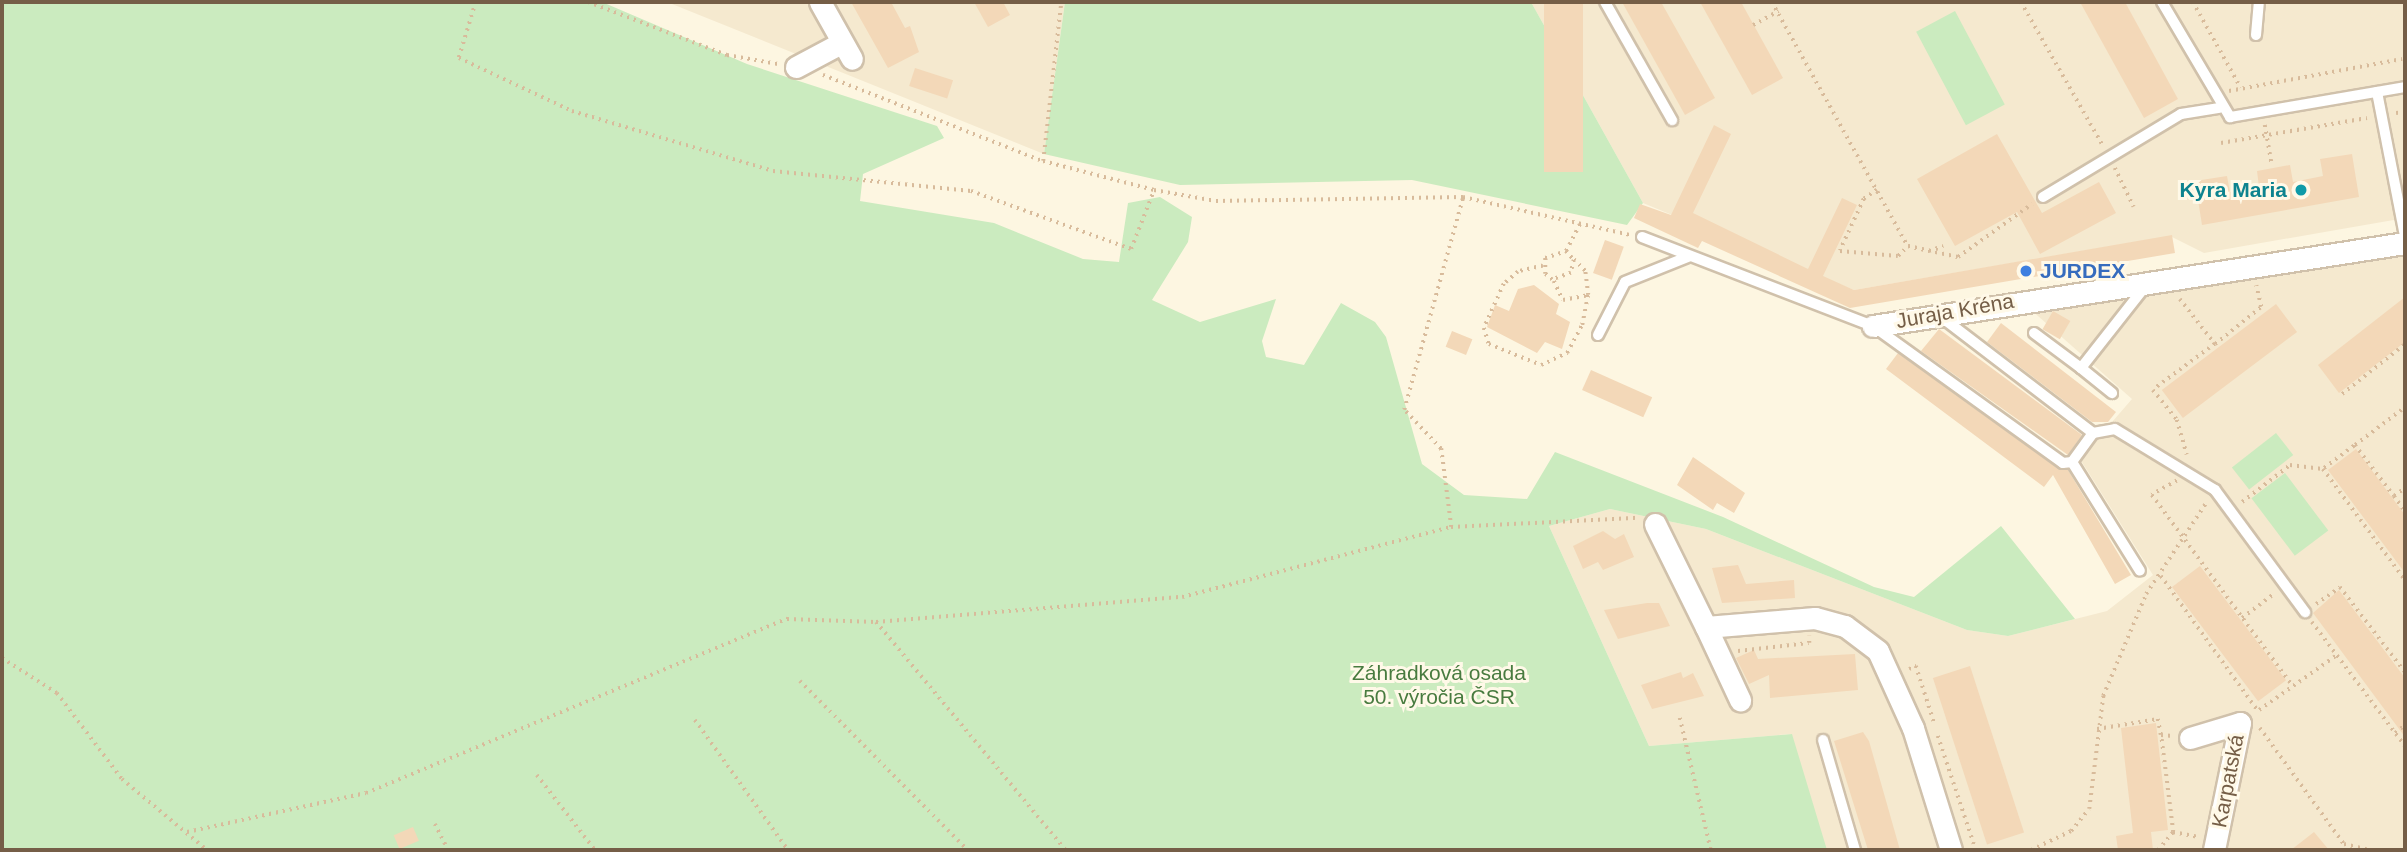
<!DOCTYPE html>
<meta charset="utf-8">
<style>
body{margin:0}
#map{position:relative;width:2407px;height:852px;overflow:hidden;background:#fdf6e1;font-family:Helvetica,sans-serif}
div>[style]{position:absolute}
.residential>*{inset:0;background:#f5e9cf}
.green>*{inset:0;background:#cbebbf;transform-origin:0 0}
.building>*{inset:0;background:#f3d8b8;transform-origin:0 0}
.path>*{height:3.5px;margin-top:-1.75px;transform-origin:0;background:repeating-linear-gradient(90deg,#d8bb9b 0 2px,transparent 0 7px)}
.roads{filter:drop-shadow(2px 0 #d0c1ab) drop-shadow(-2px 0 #d0c1ab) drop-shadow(0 2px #d0c1ab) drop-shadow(0 -2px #d0c1ab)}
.service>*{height:10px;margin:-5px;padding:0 5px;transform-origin:5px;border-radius:5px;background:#fff}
.minor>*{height:21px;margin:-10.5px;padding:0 10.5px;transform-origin:10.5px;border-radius:10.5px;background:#fff}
.dots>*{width:19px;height:19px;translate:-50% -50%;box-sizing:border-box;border:4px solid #fff9e8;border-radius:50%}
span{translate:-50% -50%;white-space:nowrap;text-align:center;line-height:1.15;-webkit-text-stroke:6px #fff9e8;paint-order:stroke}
.culture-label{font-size:21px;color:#0d838f;font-weight:700}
.right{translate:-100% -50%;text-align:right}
.shop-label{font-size:21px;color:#366cbe;font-weight:700}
.left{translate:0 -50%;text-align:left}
.street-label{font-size:21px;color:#755e47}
.park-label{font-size:21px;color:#487b3f}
.frame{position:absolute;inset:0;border:4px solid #755e47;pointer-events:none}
</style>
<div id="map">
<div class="residential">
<div style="clip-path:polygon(667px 2px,1065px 2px,1044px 154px)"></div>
<div style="clip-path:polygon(1531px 2px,2405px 2px,2405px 218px,2204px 253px,2170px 236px,1854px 290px,1643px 203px)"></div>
<div style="clip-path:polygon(2405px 252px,2405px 850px,1826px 850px,1791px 734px,1649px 746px,1549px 526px,1610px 509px,1706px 529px,1967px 630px,2008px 636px,2107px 611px,2153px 575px,2080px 459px,2132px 399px,2029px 308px)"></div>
</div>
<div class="green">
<div style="clip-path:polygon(2px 2px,602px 2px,747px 64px,937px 126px,944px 138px,863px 174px,860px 201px,994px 223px,1083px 259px,1119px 262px,1128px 203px,1160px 197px,1192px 217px,1188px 242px,1152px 300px,1200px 322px,1276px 299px,1262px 341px,1266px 357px,1304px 365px,1341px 303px,1375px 322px,1386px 337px,1422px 464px,1464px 495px,1527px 499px,1555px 452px,1723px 517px,1874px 587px,1914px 597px,2001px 526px,2075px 619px,2008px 636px,1967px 630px,1706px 529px,1610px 509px,1549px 526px,1649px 746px,1792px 734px,1827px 850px,2px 850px)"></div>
<div style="clip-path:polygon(1065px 2px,1531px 2px,1643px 203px,1627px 225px,1412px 180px,1180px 185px,1044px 154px)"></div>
<div style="left:1955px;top:11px;width:106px;height:44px;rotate:62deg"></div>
<div style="left:2276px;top:433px;width:28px;height:56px;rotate:52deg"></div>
<div style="left:2285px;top:473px;width:72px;height:42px;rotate:53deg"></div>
</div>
<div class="building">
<div style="clip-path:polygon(851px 2px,891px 2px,905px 28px,910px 26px,919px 52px,888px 68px)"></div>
<div style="clip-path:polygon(974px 2px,1003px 2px,1010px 15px,988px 27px)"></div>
<div style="left:1544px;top:2px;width:39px;height:170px"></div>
<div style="clip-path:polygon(1622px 2px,1661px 2px,1715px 98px,1685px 115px)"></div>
<div style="clip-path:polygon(1700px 2px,1741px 2px,1783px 78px,1752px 95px)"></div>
<div style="clip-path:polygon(2080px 2px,2125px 2px,2178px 99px,2144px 118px)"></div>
<div style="left:915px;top:68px;width:40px;height:19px;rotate:18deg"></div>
<div style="clip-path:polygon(1714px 125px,1731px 134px,1693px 213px,1808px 269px,1842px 198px,1857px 205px,1823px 276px,1854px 290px,2172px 235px,2175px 253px,1850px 308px,1702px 241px,1698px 248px,1634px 218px,1640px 204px,1671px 215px)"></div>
<div style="clip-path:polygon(1997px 134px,2042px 213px,2099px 182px,2116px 213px,2040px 254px,2017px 212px,1955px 246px,1917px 179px)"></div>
<div style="clip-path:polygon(2352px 154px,2359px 197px,2202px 225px,2195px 181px,2227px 176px,2230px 192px,2259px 187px,2257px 171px,2290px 165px,2293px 182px,2323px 176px,2320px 159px)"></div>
<div style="left:1605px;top:240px;width:20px;height:35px;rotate:20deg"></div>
<div style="clip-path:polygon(1534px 285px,1559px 304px,1556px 314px,1570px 322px,1562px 349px,1545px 342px,1537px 353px,1487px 327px,1495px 305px,1509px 311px,1518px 289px)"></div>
<div style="clip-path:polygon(2405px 297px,2405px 342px,2339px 393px,2318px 365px)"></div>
<div style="left:2276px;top:304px;width:35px;height:143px;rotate:53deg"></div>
<div style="left:2053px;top:311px;width:20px;height:21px;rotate:30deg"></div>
<div style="clip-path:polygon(2001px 323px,2116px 412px,2108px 422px,2092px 422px,1987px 342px)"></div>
<div style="clip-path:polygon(1939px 329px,2082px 435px,2068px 455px,1921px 351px)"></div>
<div style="left:1452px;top:331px;width:22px;height:17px;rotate:22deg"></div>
<div style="clip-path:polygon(1898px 353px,2068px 470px,2131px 575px,2115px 584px,2053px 475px,2044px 487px,1886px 369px)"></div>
<div style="left:1591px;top:370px;width:67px;height:22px;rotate:24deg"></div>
<div style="clip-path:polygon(2356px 449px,2405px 515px,2405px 573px,2328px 470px)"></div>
<div style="clip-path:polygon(1693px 457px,1745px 493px,1734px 513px,1717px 503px,1713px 510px,1677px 485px)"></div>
<div style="clip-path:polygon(1603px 531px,1615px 539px,1624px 534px,1634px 557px,1603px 570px,1598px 562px,1583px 569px,1573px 546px)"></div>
<div style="clip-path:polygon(1738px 565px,1746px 584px,1794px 580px,1795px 598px,1722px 603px,1712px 568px)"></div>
<div style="left:2200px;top:566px;width:143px;height:35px;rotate:53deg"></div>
<div style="clip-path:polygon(2339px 590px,2405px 678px,2405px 737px,2313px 613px)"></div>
<div style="clip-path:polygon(1647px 603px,1659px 603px,1670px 626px,1618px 639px,1604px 610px)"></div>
<div style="clip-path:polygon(1754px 650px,1758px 659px,1855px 654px,1858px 690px,1770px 698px,1769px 675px,1749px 684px,1736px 658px)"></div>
<div style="left:1970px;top:666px;width:175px;height:39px;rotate:72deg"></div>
<div style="clip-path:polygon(1681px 672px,1683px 678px,1693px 673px,1704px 696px,1652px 709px,1641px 685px)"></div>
<div style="clip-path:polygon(2156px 723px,2168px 830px,2151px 832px,2153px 850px,2118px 850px,2116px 836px,2133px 833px,2121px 728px)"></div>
<div style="clip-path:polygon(1863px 732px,1869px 741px,1900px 850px,1868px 850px,1834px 741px)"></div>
<div style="left:413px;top:827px;width:15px;height:21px;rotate:67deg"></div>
<div style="clip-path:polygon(2314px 832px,2329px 850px,2291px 850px)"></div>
</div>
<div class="path">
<div style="left:476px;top:2px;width:59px;rotate:106.9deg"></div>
<div style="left:459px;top:58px;width:125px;rotate:25.1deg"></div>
<div style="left:572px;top:111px;width:210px;rotate:16.6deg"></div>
<div style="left:773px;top:171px;width:199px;rotate:5.8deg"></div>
<div style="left:971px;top:191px;width:170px;rotate:19.9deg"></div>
<div style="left:1131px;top:249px;width:63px;rotate:-68.7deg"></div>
<div style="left:1154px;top:190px;width:63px;rotate:10.1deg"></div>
<div style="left:1216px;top:201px;width:247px;rotate:-0.9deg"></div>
<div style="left:1463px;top:197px;width:171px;rotate:12.8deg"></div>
<div style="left:588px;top:2px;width:149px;rotate:20.9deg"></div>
<div style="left:727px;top:55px;width:52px;rotate:10deg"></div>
<div style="left:1772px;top:2px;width:279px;rotate:60.9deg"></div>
<div style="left:1908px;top:246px;width:22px;rotate:13deg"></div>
<div style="left:1929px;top:251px;width:15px;rotate:-20deg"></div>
<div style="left:2021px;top:2px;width:166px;rotate:60.3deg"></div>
<div style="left:2193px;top:2px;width:98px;rotate:60.8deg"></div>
<div style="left:1753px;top:25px;width:29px;rotate:-29deg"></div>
<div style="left:823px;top:75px;width:236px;rotate:21.4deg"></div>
<div style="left:1043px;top:161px;width:115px;rotate:14.6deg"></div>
<div style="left:2405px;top:75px;width:16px;rotate:-90deg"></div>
<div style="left:2229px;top:91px;width:176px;rotate:-10.5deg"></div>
<div style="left:2396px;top:113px;width:9px;rotate:-6deg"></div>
<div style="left:2265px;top:125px;width:41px;rotate:80.1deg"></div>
<div style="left:2221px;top:143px;width:148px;rotate:-9.7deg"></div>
<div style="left:1043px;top:161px;width:160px;rotate:-83.5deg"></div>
<div style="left:2115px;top:168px;width:43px;rotate:64deg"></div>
<div style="left:1877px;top:190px;width:16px;rotate:145deg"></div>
<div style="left:1864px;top:199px;width:57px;rotate:114.8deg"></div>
<div style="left:1840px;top:251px;width:58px;rotate:4.9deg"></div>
<div style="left:1898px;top:256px;width:14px;rotate:-45deg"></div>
<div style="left:1908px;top:246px;width:51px;rotate:12.4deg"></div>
<div style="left:1958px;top:257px;width:91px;rotate:-35.6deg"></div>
<div style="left:1566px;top:251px;width:12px;rotate:48deg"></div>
<div style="left:1574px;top:260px;width:13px;rotate:103deg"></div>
<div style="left:1571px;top:273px;width:20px;rotate:160deg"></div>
<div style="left:1552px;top:280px;width:9px;rotate:-139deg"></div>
<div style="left:1545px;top:274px;width:16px;rotate:-90deg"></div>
<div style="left:1545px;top:258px;width:22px;rotate:-18deg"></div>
<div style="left:1566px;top:251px;width:30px;rotate:-63deg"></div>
<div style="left:1543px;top:266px;width:26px;rotate:167deg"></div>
<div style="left:1518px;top:272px;width:18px;rotate:139deg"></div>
<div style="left:1504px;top:284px;width:48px;rotate:114.4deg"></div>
<div style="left:1484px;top:328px;width:17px;rotate:73deg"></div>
<div style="left:1489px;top:344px;width:56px;rotate:22deg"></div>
<div style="left:1541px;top:365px;width:29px;rotate:-25deg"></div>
<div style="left:1567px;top:353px;width:32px;rotate:-62deg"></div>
<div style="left:1582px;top:325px;width:31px;rotate:-79deg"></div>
<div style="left:1588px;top:295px;width:24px;rotate:-97deg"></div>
<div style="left:1585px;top:271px;width:16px;rotate:-135deg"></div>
<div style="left:1554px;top:281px;width:21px;rotate:65deg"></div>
<div style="left:1563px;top:300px;width:25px;rotate:-11deg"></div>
<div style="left:2180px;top:299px;width:57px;rotate:52.1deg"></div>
<div style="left:2215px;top:344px;width:77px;rotate:143.4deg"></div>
<div style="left:2153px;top:390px;width:38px;rotate:51deg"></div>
<div style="left:2177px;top:420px;width:36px;rotate:74deg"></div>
<div style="left:2215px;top:344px;width:59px;rotate:-38.8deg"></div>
<div style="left:2261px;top:307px;width:22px;rotate:-103deg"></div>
<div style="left:2342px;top:394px;width:80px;rotate:-38.4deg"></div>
<div style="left:2355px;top:445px;width:63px;rotate:-37.2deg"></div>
<div style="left:2324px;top:468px;width:39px;rotate:-37deg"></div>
<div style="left:2355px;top:445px;width:64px;rotate:52.6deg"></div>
<div style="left:2394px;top:496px;width:14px;rotate:-36deg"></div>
<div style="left:2177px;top:481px;width:29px;rotate:151deg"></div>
<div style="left:2152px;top:495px;width:237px;rotate:53.6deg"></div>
<div style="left:2394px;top:496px;width:19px;rotate:54deg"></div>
<div style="left:2242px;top:502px;width:61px;rotate:-37.6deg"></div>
<div style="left:2290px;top:465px;width:33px;rotate:7deg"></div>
<div style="left:2323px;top:469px;width:138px;rotate:53.5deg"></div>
<div style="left:1451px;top:527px;width:79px;rotate:-97.3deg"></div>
<div style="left:1441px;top:449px;width:54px;rotate:-133.5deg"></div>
<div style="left:1404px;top:410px;width:221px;rotate:-74.5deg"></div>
<div style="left:2161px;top:576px;width:166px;rotate:54.3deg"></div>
<div style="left:2316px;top:604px;width:29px;rotate:-35deg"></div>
<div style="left:2340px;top:587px;width:107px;rotate:52.6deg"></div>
<div style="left:2242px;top:618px;width:41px;rotate:-37.1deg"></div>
<div style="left:2312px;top:622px;width:155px;rotate:53.1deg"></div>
<div style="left:1738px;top:651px;width:71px;rotate:-6.4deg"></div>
<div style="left:1809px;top:643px;width:7px;rotate:-90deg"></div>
<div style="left:2px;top:658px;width:65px;rotate:32.5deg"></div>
<div style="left:57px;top:693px;width:108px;rotate:52.9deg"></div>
<div style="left:122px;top:779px;width:111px;rotate:39.9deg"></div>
<div style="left:1909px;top:669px;width:8px;rotate:-23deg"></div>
<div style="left:1916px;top:666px;width:59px;rotate:72.2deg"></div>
<div style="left:800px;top:681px;width:238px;rotate:45.2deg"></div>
<div style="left:2259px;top:710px;width:95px;rotate:-35.2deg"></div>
<div style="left:1680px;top:718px;width:136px;rotate:76.8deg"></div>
<div style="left:695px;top:720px;width:160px;rotate:54.4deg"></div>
<div style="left:2260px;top:728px;width:143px;rotate:54.1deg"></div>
<div style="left:2344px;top:844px;width:26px;rotate:13deg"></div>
<div style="left:2097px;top:729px;width:62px;rotate:-9.3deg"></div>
<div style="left:2158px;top:719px;width:16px;rotate:79deg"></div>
<div style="left:2395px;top:733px;width:13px;rotate:-39deg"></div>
<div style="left:1938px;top:736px;width:120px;rotate:71.6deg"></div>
<div style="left:537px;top:775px;width:95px;rotate:52.3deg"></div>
<div style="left:435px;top:824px;width:29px;rotate:63deg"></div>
<div style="left:187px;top:832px;width:183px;rotate:-12.3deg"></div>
<div style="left:366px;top:793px;width:456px;rotate:-22.5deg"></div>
<div style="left:787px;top:619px;width:89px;rotate:1.9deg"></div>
<div style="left:2173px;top:832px;width:98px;rotate:-97.1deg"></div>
<div style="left:2161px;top:735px;width:12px;rotate:5deg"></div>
<div style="left:1065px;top:850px;width:296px;rotate:-129.7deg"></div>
<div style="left:876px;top:622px;width:307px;rotate:-4.7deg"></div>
<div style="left:1182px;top:597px;width:278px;rotate:-14.6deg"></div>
<div style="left:1451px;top:527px;width:187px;rotate:-2.8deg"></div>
<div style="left:2031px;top:850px;width:44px;rotate:-25.4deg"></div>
<div style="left:2071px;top:831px;width:28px;rotate:-51deg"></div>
<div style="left:2089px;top:809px;width:114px;rotate:-82.9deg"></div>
<div style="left:2103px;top:696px;width:111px;rotate:-67.1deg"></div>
<div style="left:2146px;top:594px;width:109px;rotate:-56.6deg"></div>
<div style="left:2158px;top:850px;width:23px;rotate:-50deg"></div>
<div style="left:2173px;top:832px;width:25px;rotate:11deg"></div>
</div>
<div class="roads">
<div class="service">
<div style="left:1605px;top:2px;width:136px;rotate:60.4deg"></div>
<div style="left:2162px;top:2px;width:134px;rotate:59.4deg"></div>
<div style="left:2230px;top:117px;width:178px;rotate:-9.7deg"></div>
<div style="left:2256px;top:35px;width:33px;rotate:-85deg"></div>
<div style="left:2377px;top:92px;width:147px;rotate:79deg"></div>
<div style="left:2043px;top:197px;width:161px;rotate:-31deg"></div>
<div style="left:2181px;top:114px;width:39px;rotate:-9deg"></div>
<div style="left:1642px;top:237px;width:248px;rotate:21.1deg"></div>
<div style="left:1873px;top:326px;width:234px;rotate:35.8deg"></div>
<div style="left:2063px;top:463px;width:9px;rotate:-6deg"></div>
<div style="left:1940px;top:316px;width:193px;rotate:37.4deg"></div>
<div style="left:2093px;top:433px;width:36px;rotate:126deg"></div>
<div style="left:2072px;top:462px;width:128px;rotate:58deg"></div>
<div style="left:2034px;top:333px;width:59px;rotate:36.7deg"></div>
<div style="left:2081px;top:368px;width:107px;rotate:-51.8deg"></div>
<div style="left:1598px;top:335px;width:59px;rotate:-63deg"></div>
<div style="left:1625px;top:282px;width:70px;rotate:-21.8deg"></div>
<div style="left:2081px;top:368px;width:40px;rotate:39deg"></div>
<div style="left:2093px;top:433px;width:22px;rotate:-10deg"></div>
<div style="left:2115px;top:429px;width:117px;rotate:31.4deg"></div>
<div style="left:2215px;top:490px;width:152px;rotate:53.6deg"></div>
<div style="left:1823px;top:740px;width:115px;rotate:73.8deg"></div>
</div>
<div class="minor">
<div style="left:820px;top:2px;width:65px;rotate:60.7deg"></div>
<div style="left:796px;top:67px;width:51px;rotate:-28.1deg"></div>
<div style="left:1873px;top:326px;width:538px;rotate:-8.87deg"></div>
<div style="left:1655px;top:524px;width:115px;rotate:63.7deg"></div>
<div style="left:1706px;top:627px;width:109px;rotate:-4.7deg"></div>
<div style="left:1815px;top:618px;width:31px;rotate:15deg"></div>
<div style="left:1845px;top:626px;width:41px;rotate:37.1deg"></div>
<div style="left:1878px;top:651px;width:85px;rotate:65.6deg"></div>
<div style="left:1913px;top:728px;width:128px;rotate:72.7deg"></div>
<div style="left:1706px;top:627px;width:81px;rotate:65deg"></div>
<div style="left:2190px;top:738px;width:52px;rotate:-16.7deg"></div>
<div style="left:2240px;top:723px;width:130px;rotate:101.6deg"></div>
</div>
</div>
<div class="dots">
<div style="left:2301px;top:190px;background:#0f9aa8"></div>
<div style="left:2026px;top:271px;background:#3f7fe0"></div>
</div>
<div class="culture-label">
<span class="right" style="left:2287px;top:190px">Kyra Maria</span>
</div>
<div class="shop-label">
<span class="left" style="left:2040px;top:271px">JURDEX</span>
</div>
<div class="street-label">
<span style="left:1955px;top:311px;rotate:-10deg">Juraja Kréna</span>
<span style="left:2228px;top:781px;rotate:-79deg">Karpatská</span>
</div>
<div class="park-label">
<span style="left:1439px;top:685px">Záhradková osada<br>50. výročia ČSR</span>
</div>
<div class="frame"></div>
</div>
